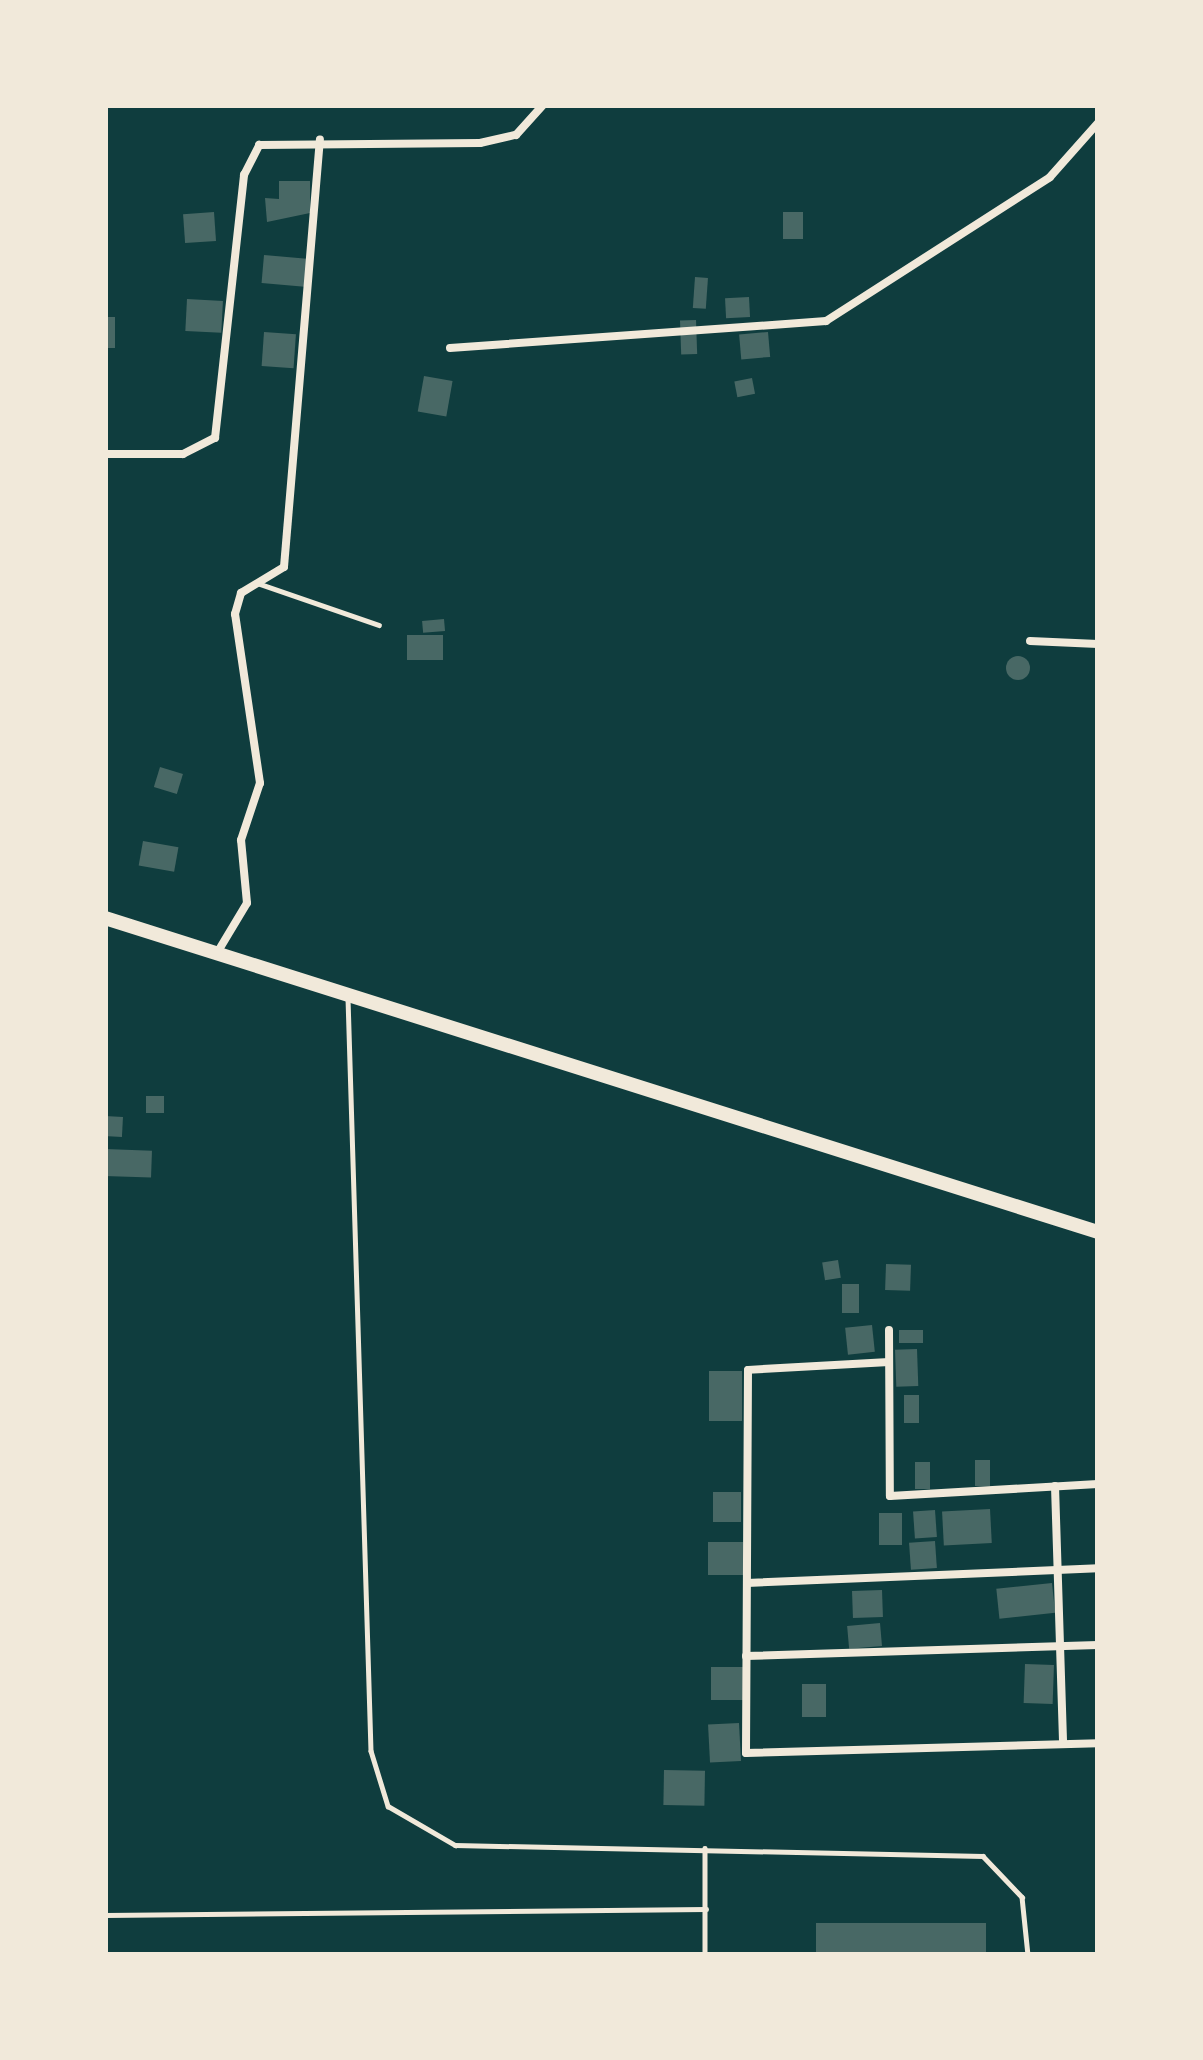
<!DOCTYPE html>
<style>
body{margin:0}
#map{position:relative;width:1203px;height:2060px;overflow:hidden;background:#0f3d3e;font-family:"Titillium Web",sans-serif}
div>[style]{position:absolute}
.building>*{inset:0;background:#486865;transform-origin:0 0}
.round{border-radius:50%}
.service>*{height:4.5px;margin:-2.25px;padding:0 2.25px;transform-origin:2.25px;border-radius:2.25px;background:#f1e9da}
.minor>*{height:8px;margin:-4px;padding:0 4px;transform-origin:4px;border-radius:4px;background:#f1e9da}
.primary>*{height:14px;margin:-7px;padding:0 7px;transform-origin:7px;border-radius:7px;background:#f1e9da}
span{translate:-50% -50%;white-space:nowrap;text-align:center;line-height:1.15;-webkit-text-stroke:9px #f1e9da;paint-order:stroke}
.frame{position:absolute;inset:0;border:108px solid #f1e9da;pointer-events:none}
</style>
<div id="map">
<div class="building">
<div style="clip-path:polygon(279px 181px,310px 181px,310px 213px,267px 222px,265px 198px,279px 199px)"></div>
<div style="left:214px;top:212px;width:29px;height:31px;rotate:86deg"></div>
<div style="left:783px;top:212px;width:20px;height:27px"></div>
<div style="left:264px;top:255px;width:43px;height:28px;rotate:5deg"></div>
<div style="left:695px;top:277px;width:13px;height:31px;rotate:4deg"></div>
<div style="left:749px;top:297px;width:20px;height:24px;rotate:87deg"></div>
<div style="left:187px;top:299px;width:36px;height:32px;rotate:3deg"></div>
<div style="left:105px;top:317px;width:10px;height:31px"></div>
<div style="left:696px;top:320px;width:34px;height:16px;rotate:88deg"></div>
<div style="left:264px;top:332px;width:32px;height:34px;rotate:4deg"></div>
<div style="left:768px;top:332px;width:25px;height:29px;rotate:85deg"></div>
<div style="left:424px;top:376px;width:29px;height:36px;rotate:10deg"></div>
<div style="left:752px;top:378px;width:16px;height:18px;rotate:79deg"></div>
<div style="left:444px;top:619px;width:12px;height:22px;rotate:85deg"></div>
<div style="left:443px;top:635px;width:25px;height:36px;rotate:90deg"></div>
<div class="round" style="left:1006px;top:656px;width:24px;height:24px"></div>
<div style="left:160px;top:767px;width:24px;height:21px;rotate:17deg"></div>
<div style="left:143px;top:841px;width:36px;height:25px;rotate:10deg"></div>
<div style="left:146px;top:1096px;width:18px;height:17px"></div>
<div style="left:105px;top:1116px;width:18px;height:20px;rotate:3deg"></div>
<div style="left:105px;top:1149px;width:47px;height:27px;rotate:2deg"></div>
<div style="left:838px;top:1260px;width:18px;height:16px;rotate:81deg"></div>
<div style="left:886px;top:1264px;width:25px;height:26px;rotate:2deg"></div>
<div style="left:842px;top:1284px;width:17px;height:29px"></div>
<div style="left:872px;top:1325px;width:27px;height:27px;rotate:84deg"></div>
<div style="left:899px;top:1330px;width:24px;height:13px"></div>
<div style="left:917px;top:1349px;width:37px;height:22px;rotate:88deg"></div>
<div style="left:709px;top:1371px;width:33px;height:50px"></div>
<div style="left:904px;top:1395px;width:15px;height:28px"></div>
<div style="left:990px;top:1460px;width:26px;height:15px;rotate:90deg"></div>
<div style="left:915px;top:1462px;width:15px;height:27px"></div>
<div style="left:741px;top:1492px;width:30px;height:28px;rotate:90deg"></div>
<div style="left:990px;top:1509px;width:34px;height:48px;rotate:87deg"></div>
<div style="left:935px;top:1510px;width:27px;height:22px;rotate:86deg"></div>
<div style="left:879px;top:1513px;width:23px;height:32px"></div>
<div style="left:935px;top:1541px;width:27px;height:26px;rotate:86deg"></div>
<div style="left:708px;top:1542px;width:35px;height:33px"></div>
<div style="left:1052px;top:1583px;width:30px;height:56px;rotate:84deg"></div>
<div style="left:882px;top:1590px;width:27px;height:30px;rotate:88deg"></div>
<div style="left:880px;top:1623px;width:23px;height:33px;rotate:85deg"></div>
<div style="left:1025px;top:1664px;width:29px;height:39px;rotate:2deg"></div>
<div style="left:711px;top:1667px;width:33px;height:33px"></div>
<div style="left:802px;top:1684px;width:24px;height:33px"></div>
<div style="left:739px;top:1723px;width:38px;height:31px;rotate:87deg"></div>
<div style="left:664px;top:1770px;width:41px;height:35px;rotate:1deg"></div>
<div style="left:986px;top:1923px;width:32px;height:170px;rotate:90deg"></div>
</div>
<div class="service">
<div style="left:257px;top:583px;width:129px;rotate:19deg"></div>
<div style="left:348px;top:998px;width:753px;rotate:88.25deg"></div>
<div style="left:371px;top:1751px;width:58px;rotate:72.8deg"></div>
<div style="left:388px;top:1806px;width:78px;rotate:30.2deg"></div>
<div style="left:455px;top:1845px;width:528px;rotate:1.19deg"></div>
<div style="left:983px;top:1856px;width:57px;rotate:46.4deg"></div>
<div style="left:1022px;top:1897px;width:58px;rotate:84.1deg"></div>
<div style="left:705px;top:1848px;width:107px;rotate:90deg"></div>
<div style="left:105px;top:1915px;width:601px;rotate:-0.57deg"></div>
</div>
<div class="minor">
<div style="left:450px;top:348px;width:377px;rotate:-4.1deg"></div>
<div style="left:826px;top:321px;width:266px;rotate:-32.7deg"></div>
<div style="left:1050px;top:177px;width:72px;rotate:-48.4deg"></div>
<div style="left:105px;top:454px;width:78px"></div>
<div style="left:183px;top:454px;width:36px;rotate:-27deg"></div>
<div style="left:215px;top:438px;width:265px;rotate:-83.7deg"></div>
<div style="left:244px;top:175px;width:34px;rotate:-63deg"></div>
<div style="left:259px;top:145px;width:221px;rotate:-0.5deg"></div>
<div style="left:480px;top:143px;width:37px;rotate:-13deg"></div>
<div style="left:516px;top:135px;width:40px;rotate:-48deg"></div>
<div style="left:1030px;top:641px;width:68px;rotate:2.5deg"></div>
<div style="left:217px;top:953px;width:58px;rotate:-59deg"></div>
<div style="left:247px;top:903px;width:63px;rotate:-95.4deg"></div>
<div style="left:241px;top:840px;width:60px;rotate:-71.6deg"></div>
<div style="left:260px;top:783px;width:171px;rotate:-98.4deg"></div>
<div style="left:235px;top:614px;width:22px;rotate:-74deg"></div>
<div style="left:241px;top:593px;width:50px;rotate:-31.2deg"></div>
<div style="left:284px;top:567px;width:429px;rotate:-85.2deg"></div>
<div style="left:889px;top:1330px;width:166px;rotate:89.7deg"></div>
<div style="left:890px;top:1496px;width:208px;rotate:-3.3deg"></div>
<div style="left:889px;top:1362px;width:141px;rotate:176.8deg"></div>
<div style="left:748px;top:1370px;width:383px;rotate:90.3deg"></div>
<div style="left:746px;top:1753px;width:352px;rotate:-1.6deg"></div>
<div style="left:1055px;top:1486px;width:258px;rotate:88.2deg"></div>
<div style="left:747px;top:1583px;width:351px;rotate:-2.4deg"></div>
<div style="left:746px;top:1656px;width:352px;rotate:-1.8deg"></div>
</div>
<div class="primary">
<div style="left:105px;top:918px;width:1041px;rotate:17.55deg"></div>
</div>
<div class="frame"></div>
</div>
